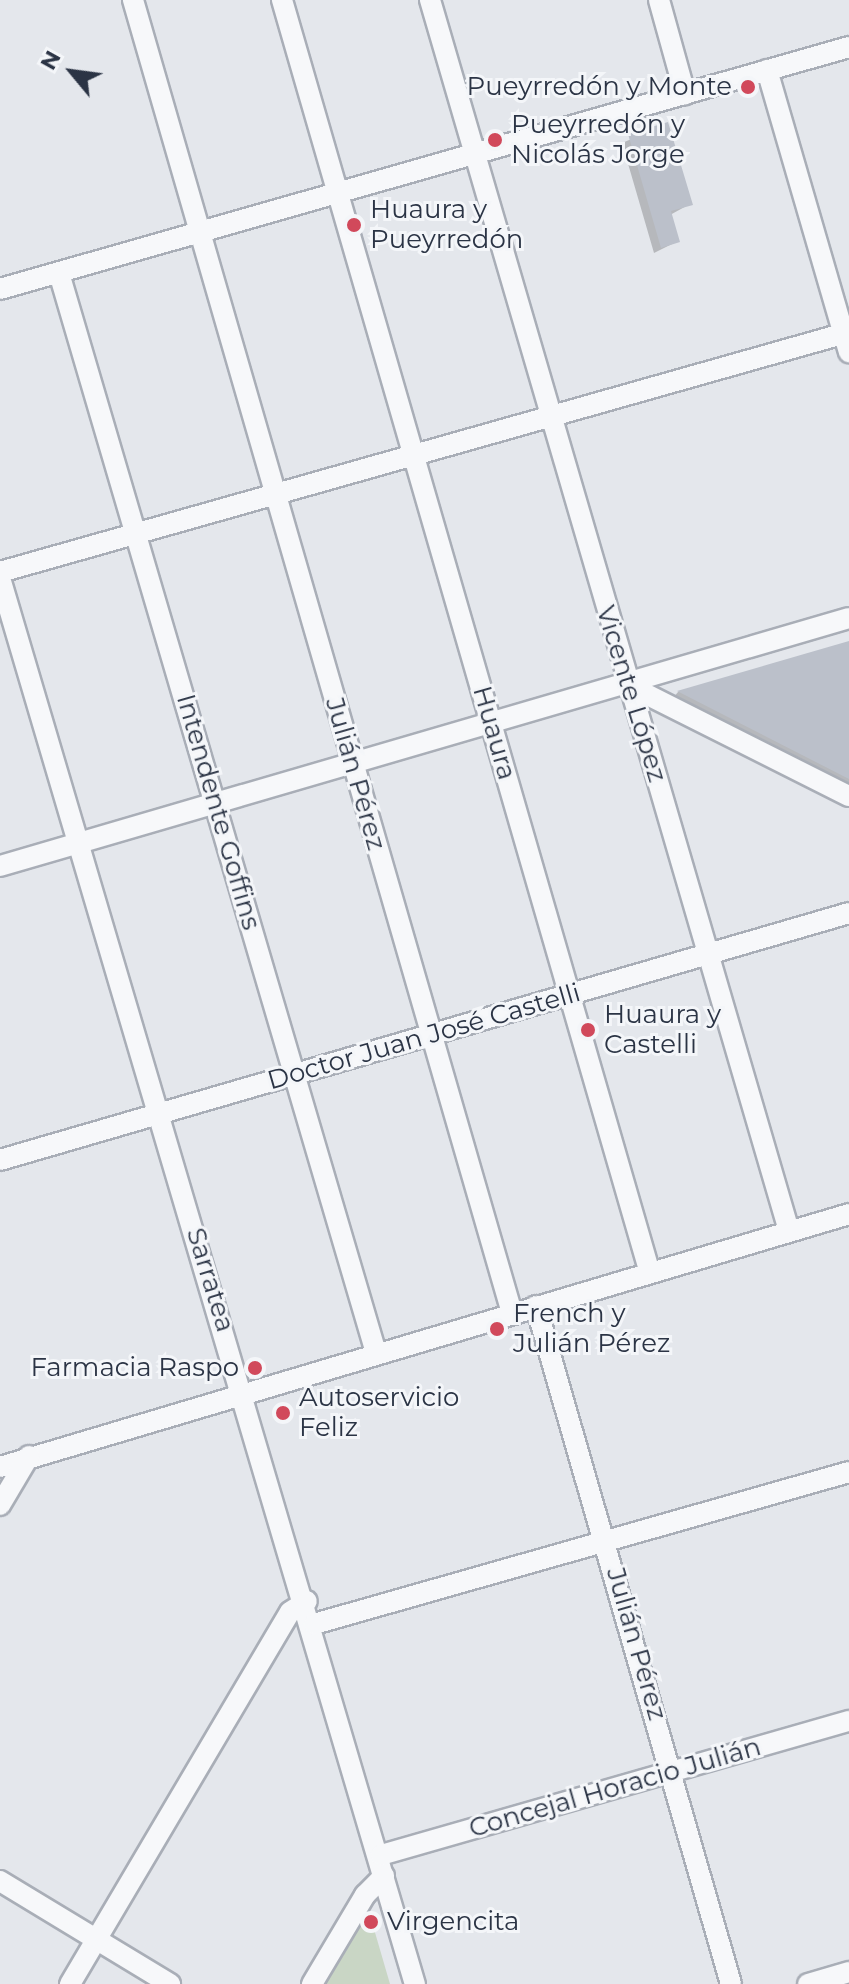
<!DOCTYPE html>
<meta charset="utf-8">
<style>
body{margin:0}
#map{position:relative;width:849px;height:1984px;overflow:hidden;background:#e4e7ec;font-family:Montserrat,sans-serif}
div>[style]{position:absolute}
.green>*{inset:0;background:#c9d6c5}
.shadow>*{inset:0;background:#0003}
.building>*{inset:0;background:#bbc0ca}
.roads{filter:drop-shadow(2px 0 #a9aeb7) drop-shadow(-2px 0 #a9aeb7) drop-shadow(0 2px #a9aeb7) drop-shadow(0 -2px #a9aeb7)}
.minor>*{height:20px;margin:-10px;padding:0 10px;transform-origin:10px;border-radius:10px;background:#f7f8fa}
.dots>*{width:22px;height:22px;translate:-50% -50%;box-sizing:border-box;border:4px solid #f4f6f9;border-radius:50%}
span{translate:-50% -50%;white-space:nowrap;text-align:center;line-height:1.15;-webkit-text-stroke:6px #f4f6f9;paint-order:stroke}
.poi-label{font-size:26px;color:#2b3445}
.right{translate:-100% -50%;text-align:right}
.left{translate:0 -50%;text-align:left}
.street-label{font-size:26px;color:#2b3445}
.north{position:absolute;left:32px;top:32px;width:80px;height:80px;-webkit-text-stroke:6px #f4f6f9;paint-order:stroke;rotate:299deg;font-size:22px;font-weight:700;line-height:32px;text-align:center;color:#2b3445}
.north::after{content:'';display:block;margin:auto;width:28px;height:36px;background:#2b3445;clip-path:polygon(50% 0,100% 100%,50% 72%,0 100%)}
</style>
<div id="map">
<div class="green">
<div style="clip-path:polygon(367px 1905px,390px 1984px,324px 1984px)"></div>
</div>
<div class="shadow">
<div style="clip-path:polygon(667px 124px,690px 204px,670px 215px,678px 241px,654px 253px,622px 143px)"></div>
<div style="clip-path:polygon(849px 643px,849px 789px,673px 698px,678px 692px)"></div>
</div>
<div class="building">
<div style="clip-path:polygon(668px 122px,693px 205px,671px 211px,680px 242px,661px 248px,628px 134px)"></div>
<div style="clip-path:polygon(849px 641px,849px 779px,677px 691px)"></div>
</div>
<div class="roads">
<div class="minor">
<div style="left:133px;top:0;width:1367px;rotate:73.9deg"></div>
<div style="left:282px;top:0;width:1325px;rotate:73.88deg"></div>
<div style="left:430px;top:0;width:1282px;rotate:73.74deg"></div>
<div style="left:659px;top:0;width:98px;rotate:74.5deg"></div>
<div style="left:767px;top:70px;width:294px;rotate:73.8deg"></div>
<div style="left:59px;top:273px;width:1126px;rotate:73.64deg"></div>
<div style="left:0;top:289px;width:883px;rotate:-15.91deg"></div>
<div style="left:0;top:572px;width:882px;rotate:-15.78deg"></div>
<div style="left:0;top:578px;width:1466px;rotate:73.56deg"></div>
<div style="left:630px;top:686px;width:245px;rotate:26.7deg"></div>
<div style="left:0;top:866px;width:884px;rotate:-16.28deg"></div>
<div style="left:0;top:1160px;width:884px;rotate:-16.22deg"></div>
<div style="left:536px;top:1306px;width:705px;rotate:73.95deg"></div>
<div style="left:0;top:1467px;width:886px;rotate:-16.59deg"></div>
<div style="left:0;top:1505px;width:57px;rotate:-59.4deg"></div>
<div style="left:314px;top:1624px;width:556px;rotate:-15.86deg"></div>
<div style="left:381px;top:1855px;width:487px;rotate:-16deg"></div>
<div style="left:0;top:1881px;width:199px;rotate:31.2deg"></div>
<div style="left:70px;top:1984px;width:432px;rotate:-59.4deg"></div>
<div style="left:290px;top:1612px;width:20px;rotate:-33deg"></div>
<div style="left:312px;top:1984px;width:104px;rotate:-59.2deg"></div>
<div style="left:365px;top:1895px;width:27px;rotate:-45deg"></div>
<div style="left:808px;top:1984px;width:43px;rotate:-16.3deg"></div>
</div>
</div>
<div class="dots">
<div style="left:748px;top:87px;background:#d1495b"></div>
<div style="left:495px;top:140px;background:#d1495b"></div>
<div style="left:354px;top:225px;background:#d1495b"></div>
<div style="left:588px;top:1030px;background:#d1495b"></div>
<div style="left:497px;top:1329px;background:#d1495b"></div>
<div style="left:255px;top:1368px;background:#d1495b"></div>
<div style="left:283px;top:1413px;background:#d1495b"></div>
<div style="left:371px;top:1922px;background:#d1495b"></div>
</div>
<div class="poi-label">
<span class="right" style="left:732px;top:87px">Pueyrredón y Monte</span>
<span class="left" style="left:511px;top:140px">Pueyrredón y<br>Nicolás Jorge</span>
<span class="left" style="left:370px;top:225px">Huaura y<br>Pueyrredón</span>
<span class="left" style="left:604px;top:1030px">Huaura y<br>Castelli</span>
<span class="left" style="left:513px;top:1329px">French y<br>Julián Pérez</span>
<span class="right" style="left:239px;top:1368px">Farmacia Raspo</span>
<span class="left" style="left:299px;top:1413px">Autoservicio<br>Feliz</span>
<span class="left" style="left:387px;top:1922px">Virgencita</span>
</div>
<div class="street-label">
<span style="left:631px;top:694px;rotate:73deg">Vicente López</span>
<span style="left:494px;top:733px;rotate:74deg">Huaura</span>
<span style="left:355px;top:774px;rotate:74deg">Julián Pérez</span>
<span style="left:218px;top:812px;rotate:74deg">Intendente Goffins</span>
<span style="left:424px;top:1037px;rotate:-16deg">Doctor Juan José Castelli</span>
<span style="left:210px;top:1280px;rotate:73deg">Sarratea</span>
<span style="left:636px;top:1644px;rotate:74deg">Julián Pérez</span>
<span style="left:615px;top:1788px;rotate:-16deg">Concejal Horacio Julián</span>
</div>
<div class="north">N</div>
</div>
